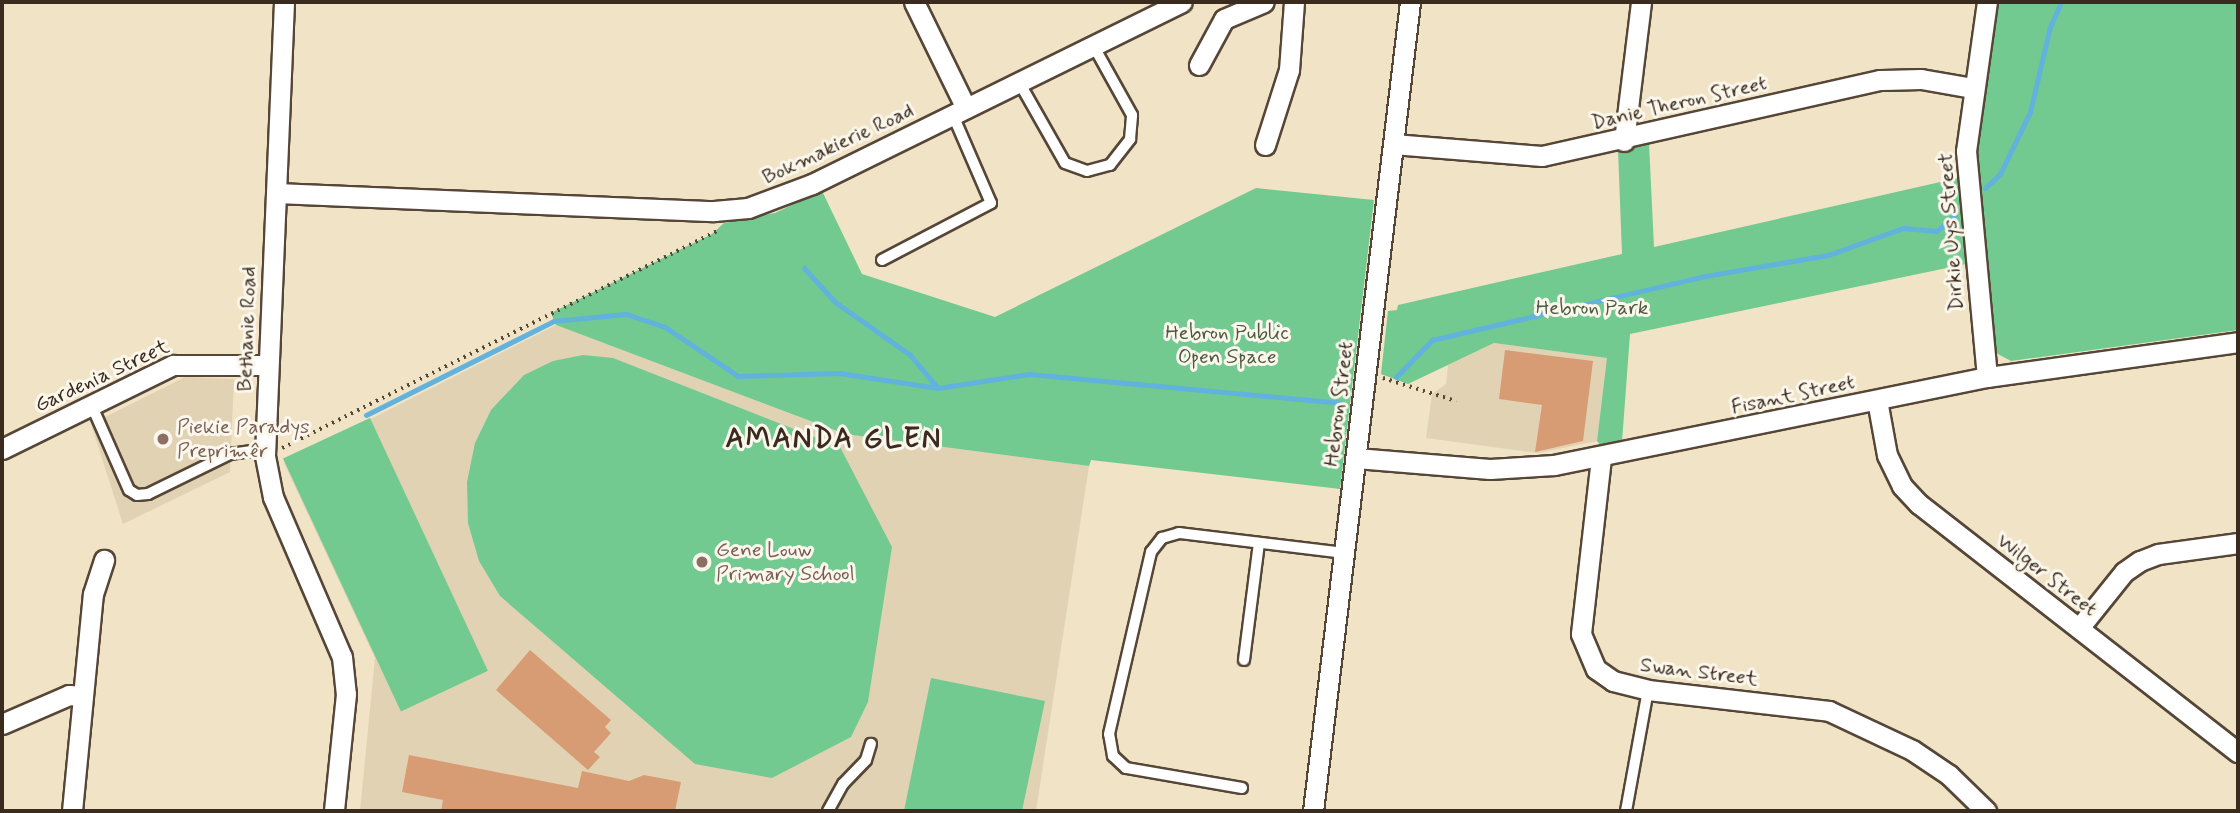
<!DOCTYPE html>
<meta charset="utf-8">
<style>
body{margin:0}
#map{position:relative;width:2240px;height:813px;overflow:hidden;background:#f1e3c6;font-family:Mynerve,sans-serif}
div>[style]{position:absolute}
.built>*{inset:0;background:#e1d2b4}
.green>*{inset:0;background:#72ca90;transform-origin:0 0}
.stream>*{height:5px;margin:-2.5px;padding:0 2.5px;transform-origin:2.5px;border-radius:2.5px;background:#61b2dc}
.building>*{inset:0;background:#d79c73}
.path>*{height:3.5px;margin-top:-1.75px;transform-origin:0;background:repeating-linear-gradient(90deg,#564637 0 2px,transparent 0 7px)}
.roads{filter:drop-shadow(2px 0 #564637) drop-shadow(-2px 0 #564637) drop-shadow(0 2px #564637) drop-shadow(0 -2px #564637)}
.service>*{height:10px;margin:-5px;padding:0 5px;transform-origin:5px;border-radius:5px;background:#fff}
.minor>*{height:19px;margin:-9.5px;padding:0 9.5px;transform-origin:9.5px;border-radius:9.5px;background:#fff}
.dots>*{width:19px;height:19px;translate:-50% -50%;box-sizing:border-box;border:4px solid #fbf7ec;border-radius:50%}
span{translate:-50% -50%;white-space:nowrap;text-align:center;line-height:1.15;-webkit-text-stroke:6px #fbf7ec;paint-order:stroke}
.street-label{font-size:21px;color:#3b2a1e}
.park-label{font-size:21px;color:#4c5a40}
.education-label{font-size:21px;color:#785e54}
.left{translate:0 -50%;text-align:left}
.district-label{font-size:28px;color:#3b2a1e;font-weight:700;letter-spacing:2px}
.frame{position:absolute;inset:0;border:4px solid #3b2a1e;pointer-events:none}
</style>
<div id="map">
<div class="built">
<div style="clip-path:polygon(556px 325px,845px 434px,1089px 466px,1036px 811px,360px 811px,375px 658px,284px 463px)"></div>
<div style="clip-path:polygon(1494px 343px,1608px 358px,1597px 441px,1538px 453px,1426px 438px,1432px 394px,1446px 384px,1448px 365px)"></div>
<div style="clip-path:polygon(185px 377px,234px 379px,230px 472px,123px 524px,91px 424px)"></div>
</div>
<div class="green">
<div style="clip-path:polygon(1997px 2px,2238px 2px,2238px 330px,2011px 361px,1996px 353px,1976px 160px)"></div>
<div style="clip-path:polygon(1649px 143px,1654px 247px,1958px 178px,1966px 264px,1630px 334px,1622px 442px,1602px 447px,1597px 441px,1607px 358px,1494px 343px,1408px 384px,1381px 374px,1388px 311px,1397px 310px,1398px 305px,1622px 254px,1618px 150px)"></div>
<div style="clip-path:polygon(1256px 188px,1374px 200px,1340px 489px,1091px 460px,1089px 466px,845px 434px,556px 325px,551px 313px,712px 234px,724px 223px,775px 213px,822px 191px,862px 274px,995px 317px)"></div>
<div style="clip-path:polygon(583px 355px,613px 358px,840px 447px,892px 547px,868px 702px,851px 737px,772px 778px,695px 764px,500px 596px,479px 561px,468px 523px,467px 482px,475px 443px,491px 410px,524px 375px,553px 361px)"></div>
<div style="left:370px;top:418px;width:279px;height:96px;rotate:65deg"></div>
<div style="clip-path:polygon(931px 678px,1045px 701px,1022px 811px,904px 811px)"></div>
</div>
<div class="stream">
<div style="left:1985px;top:188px;width:21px;rotate:-43deg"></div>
<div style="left:2000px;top:174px;width:69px;rotate:-64.2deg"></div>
<div style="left:2030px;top:112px;width:87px;rotate:-76.8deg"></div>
<div style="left:2050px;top:27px;width:27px;rotate:-66deg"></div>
<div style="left:804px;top:268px;width:46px;rotate:47.6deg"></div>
<div style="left:835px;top:302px;width:92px;rotate:35.2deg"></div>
<div style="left:910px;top:355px;width:43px;rotate:49.7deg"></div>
<div style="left:1396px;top:377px;width:52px;rotate:-45.8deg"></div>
<div style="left:1432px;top:340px;width:280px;rotate:-13.2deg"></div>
<div style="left:1705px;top:276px;width:125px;rotate:-9.7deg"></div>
<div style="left:1828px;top:255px;width:80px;rotate:-19.8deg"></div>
<div style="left:1903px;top:228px;width:34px;rotate:5deg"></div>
<div style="left:1937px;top:231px;width:24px;rotate:-42deg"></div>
<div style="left:366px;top:415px;width:210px;rotate:-26.6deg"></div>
<div style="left:554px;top:321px;width:72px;rotate:-5.6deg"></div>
<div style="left:626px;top:314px;width:41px;rotate:18.4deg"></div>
<div style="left:665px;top:327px;width:88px;rotate:33.9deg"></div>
<div style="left:738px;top:376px;width:101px;rotate:-1.7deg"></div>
<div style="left:839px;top:373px;width:100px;rotate:8.6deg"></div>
<div style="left:938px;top:388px;width:92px;rotate:-8.7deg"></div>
<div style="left:1029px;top:374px;width:312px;rotate:5.3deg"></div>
</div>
<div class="building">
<div style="clip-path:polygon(1505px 350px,1593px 361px,1583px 441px,1535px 452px,1542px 405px,1499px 399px)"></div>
<div style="clip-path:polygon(530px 650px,611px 720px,605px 727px,611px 733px,594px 752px,600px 757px,588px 770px,496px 690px)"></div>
<div style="clip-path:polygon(409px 755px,578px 788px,582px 771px,629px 781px,644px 775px,681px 782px,675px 811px,441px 811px,443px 800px,402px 792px)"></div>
</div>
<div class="path">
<div style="left:1383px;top:378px;width:77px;rotate:17.5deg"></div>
<div style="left:282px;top:448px;width:489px;rotate:-26.5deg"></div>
</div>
<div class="roads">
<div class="service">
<div style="left:1019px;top:82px;width:93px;rotate:60.4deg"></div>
<div style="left:1065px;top:163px;width:23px;rotate:20deg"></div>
<div style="left:1087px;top:171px;width:24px;rotate:-15deg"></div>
<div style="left:1110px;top:165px;width:33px;rotate:-52deg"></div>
<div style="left:1130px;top:139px;width:24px;rotate:-85deg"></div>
<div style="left:1132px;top:115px;width:80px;rotate:-119.1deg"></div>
<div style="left:882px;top:260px;width:123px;rotate:-27.6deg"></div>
<div style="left:991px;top:203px;width:96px;rotate:-113.4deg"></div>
<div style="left:91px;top:404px;width:94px;rotate:66.2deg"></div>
<div style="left:129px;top:490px;width:9px;rotate:32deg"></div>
<div style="left:137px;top:495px;width:11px;rotate:-5deg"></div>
<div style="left:148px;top:494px;width:91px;rotate:-26deg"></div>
<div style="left:230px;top:454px;width:35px;rotate:-8deg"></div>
<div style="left:1244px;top:660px;width:118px;rotate:-82.7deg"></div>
<div style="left:1242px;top:788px;width:118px;rotate:-170.2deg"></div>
<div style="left:1126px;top:768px;width:18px;rotate:-137deg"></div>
<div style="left:1113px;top:756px;width:22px;rotate:-100deg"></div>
<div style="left:1109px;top:734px;width:187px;rotate:-77deg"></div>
<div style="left:1151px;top:552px;width:18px;rotate:-52deg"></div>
<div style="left:1162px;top:538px;width:18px;rotate:-16deg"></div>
<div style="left:1179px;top:533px;width:166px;rotate:6.9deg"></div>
<div style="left:828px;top:811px;width:31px;rotate:-61deg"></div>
<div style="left:843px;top:784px;width:33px;rotate:-46deg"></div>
<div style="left:866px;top:760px;width:17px;rotate:-73deg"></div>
<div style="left:1626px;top:811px;width:123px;rotate:-79.7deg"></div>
</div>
<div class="minor">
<div style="left:284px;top:2px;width:454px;rotate:92.4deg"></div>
<div style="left:265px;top:456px;width:42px;rotate:79deg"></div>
<div style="left:273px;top:497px;width:174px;rotate:66.7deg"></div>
<div style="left:342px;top:657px;width:37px;rotate:84deg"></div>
<div style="left:346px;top:694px;width:118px;rotate:95.9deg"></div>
<div style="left:914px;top:2px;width:118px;rotate:63.9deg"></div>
<div style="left:1199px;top:65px;width:52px;rotate:-61.5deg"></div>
<div style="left:1224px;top:19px;width:43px;rotate:-23deg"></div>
<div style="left:1624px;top:141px;width:140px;rotate:-83deg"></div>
<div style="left:1393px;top:144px;width:149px;rotate:4.6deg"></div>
<div style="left:1542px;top:156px;width:346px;rotate:-12.7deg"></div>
<div style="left:1880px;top:80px;width:41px;rotate:-1.4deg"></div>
<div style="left:1921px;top:79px;width:53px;rotate:9.8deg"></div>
<div style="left:1265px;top:145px;width:79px;rotate:-72.3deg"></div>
<div style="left:1289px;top:70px;width:68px;rotate:-85.8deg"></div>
<div style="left:276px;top:193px;width:438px;rotate:2.4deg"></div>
<div style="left:714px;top:211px;width:34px;rotate:-5deg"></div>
<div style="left:748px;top:208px;width:68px;rotate:-20.6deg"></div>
<div style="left:812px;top:184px;width:412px;rotate:-26.2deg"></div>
<div style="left:1987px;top:377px;width:227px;rotate:-95.3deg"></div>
<div style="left:1966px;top:151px;width:150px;rotate:-82deg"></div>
<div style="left:1877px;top:400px;width:56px;rotate:79.7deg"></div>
<div style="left:1887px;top:455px;width:34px;rotate:64deg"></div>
<div style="left:1902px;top:486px;width:25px;rotate:47deg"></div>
<div style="left:1919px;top:504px;width:404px;rotate:37.9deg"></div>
<div style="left:2px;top:449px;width:191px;rotate:-26.2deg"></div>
<div style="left:173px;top:365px;width:95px"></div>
<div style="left:1356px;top:458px;width:134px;rotate:4.7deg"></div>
<div style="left:1490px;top:469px;width:64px;rotate:-3.6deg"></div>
<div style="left:1554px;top:465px;width:442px;rotate:-11.5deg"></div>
<div style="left:1987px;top:377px;width:253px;rotate:-7.9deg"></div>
<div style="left:1601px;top:458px;width:177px;rotate:96.5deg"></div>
<div style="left:1581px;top:634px;width:38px;rotate:67deg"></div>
<div style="left:1596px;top:669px;width:21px;rotate:35deg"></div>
<div style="left:1613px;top:681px;width:36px;rotate:14deg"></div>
<div style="left:1648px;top:690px;width:182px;rotate:6.6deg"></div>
<div style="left:1829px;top:711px;width:92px;rotate:25.2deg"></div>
<div style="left:1912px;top:750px;width:45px;rotate:34deg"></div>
<div style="left:1949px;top:775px;width:52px;rotate:44.2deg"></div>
<div style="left:2079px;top:628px;width:72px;rotate:-51.2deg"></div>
<div style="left:2124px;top:572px;width:19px;rotate:-35deg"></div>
<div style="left:2140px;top:561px;width:19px;rotate:-21deg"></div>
<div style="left:2158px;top:554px;width:81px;rotate:-7.8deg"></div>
<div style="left:2px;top:724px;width:73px;rotate:-23.4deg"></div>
<div style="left:69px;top:695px;width:14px;rotate:4deg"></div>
<div style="left:72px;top:811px;width:218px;rotate:-84.5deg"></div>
<div style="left:93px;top:594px;width:36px;rotate:-72deg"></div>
<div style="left:1313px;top:811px;width:815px;rotate:-83.16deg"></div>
</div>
</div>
<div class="dots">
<div style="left:163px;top:439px;background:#8d6e63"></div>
<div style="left:702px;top:562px;background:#8d6e63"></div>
</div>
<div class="street-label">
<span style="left:1679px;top:103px;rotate:-13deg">Danie Theron Street</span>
<span style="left:838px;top:144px;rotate:-25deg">Bokmakierie Road</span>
<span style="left:1951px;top:232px;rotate:-94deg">Dirkie Uys Street</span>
<span style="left:247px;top:329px;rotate:-88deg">Bethanie Road</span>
<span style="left:102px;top:376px;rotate:-25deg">Gardenia Street</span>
<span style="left:1793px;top:395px;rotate:-12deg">Fisant Street</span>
<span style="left:1339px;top:404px;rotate:-83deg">Hebron Street</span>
<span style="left:2047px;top:575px;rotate:38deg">Wilger Street</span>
<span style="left:1699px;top:672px;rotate:7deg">Swan Street</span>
</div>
<div class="park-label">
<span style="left:1592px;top:308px">Hebron Park</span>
<span style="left:1227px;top:345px">Hebron Public<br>Open Space</span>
</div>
<div class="education-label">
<span class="left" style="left:177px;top:439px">Piekie Paradys<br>Preprimêr</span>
<span class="left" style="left:716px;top:562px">Gene Louw<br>Primary School</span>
</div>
<div class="district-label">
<span style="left:834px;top:440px">AMANDA GLEN</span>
</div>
<div class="frame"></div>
</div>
